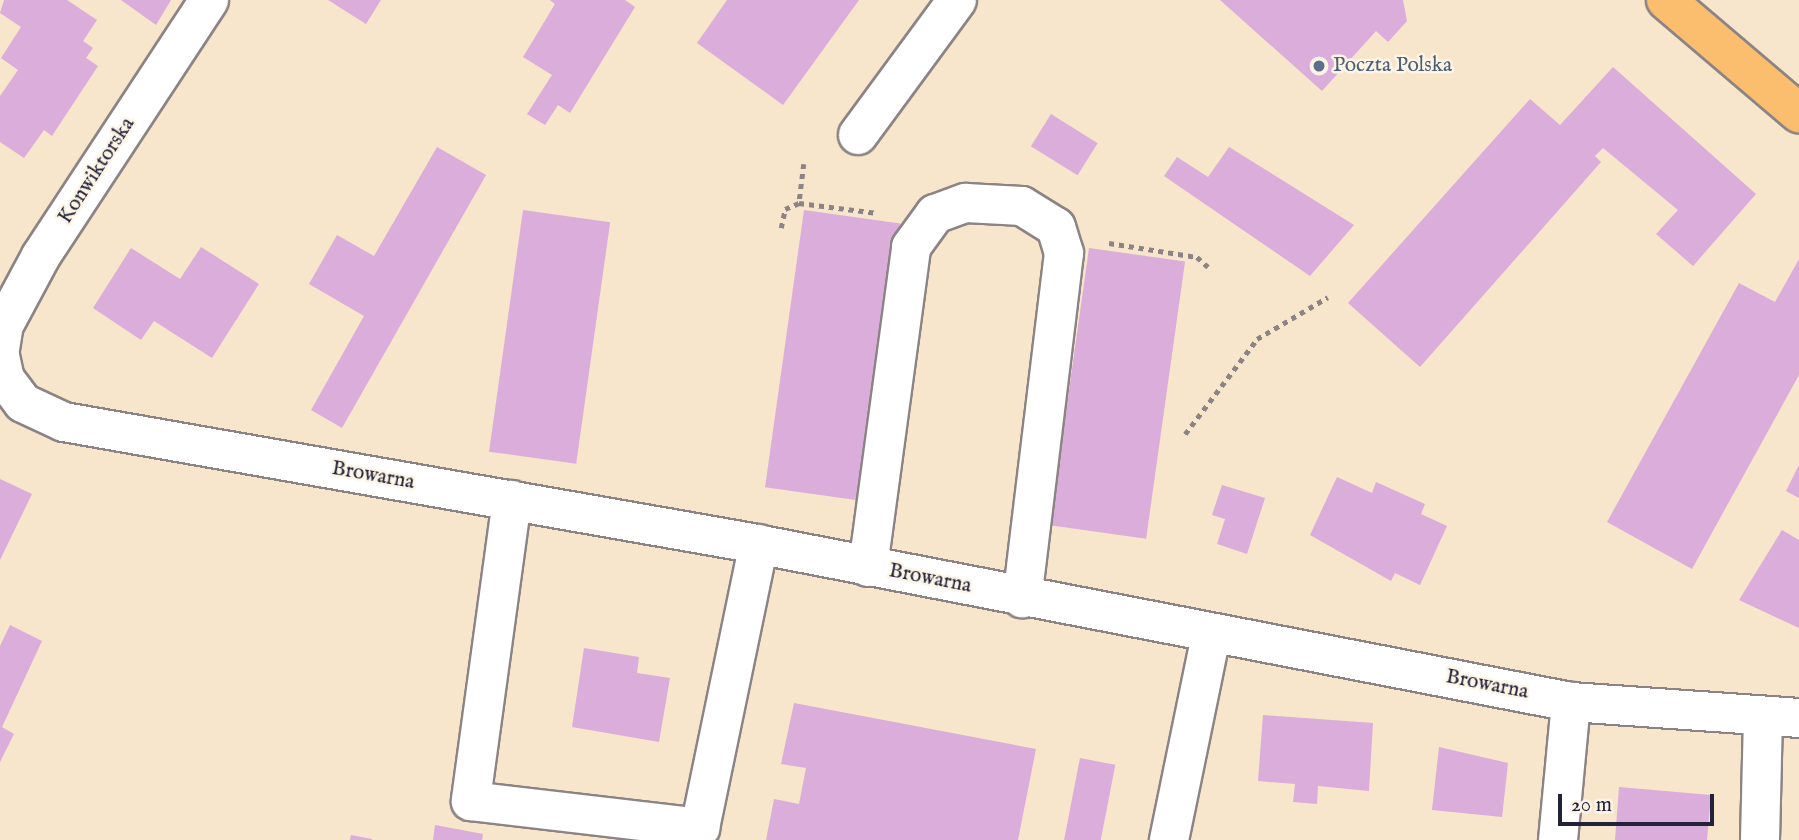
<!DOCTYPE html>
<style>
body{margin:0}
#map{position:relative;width:1799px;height:840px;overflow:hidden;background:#f7e5cc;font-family:"IM FELL English",serif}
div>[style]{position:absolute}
.building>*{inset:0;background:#dbaddb;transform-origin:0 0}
.path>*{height:4.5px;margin-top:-2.25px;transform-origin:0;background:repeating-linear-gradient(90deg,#8c8484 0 5px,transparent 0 10px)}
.roads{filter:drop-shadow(2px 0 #8c8484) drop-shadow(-2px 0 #8c8484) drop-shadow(0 2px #8c8484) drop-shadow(0 -2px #8c8484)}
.minor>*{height:38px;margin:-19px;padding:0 19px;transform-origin:19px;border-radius:19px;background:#fff}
.major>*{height:38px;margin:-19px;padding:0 19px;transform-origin:19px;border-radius:19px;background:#fbbd6e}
.dots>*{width:19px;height:19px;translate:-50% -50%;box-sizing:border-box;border:4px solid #fcf5e5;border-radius:50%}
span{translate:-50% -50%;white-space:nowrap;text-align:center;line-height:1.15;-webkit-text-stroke:5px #fcf5e5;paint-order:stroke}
.service-label{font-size:21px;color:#4e5e75}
.left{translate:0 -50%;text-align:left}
.street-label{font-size:21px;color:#22223b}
.scale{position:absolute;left:1558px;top:794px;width:156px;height:32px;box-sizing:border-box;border:4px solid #22223b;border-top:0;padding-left:9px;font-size:21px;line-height:24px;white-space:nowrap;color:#22223b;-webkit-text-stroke:5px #fcf5e5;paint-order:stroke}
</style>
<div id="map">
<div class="building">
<div style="clip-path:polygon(4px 0,67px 0,97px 20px,83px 41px,93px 48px,86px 58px,98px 66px,52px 136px,44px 130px,24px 158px,0 142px,0 96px,18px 70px,1px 58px,21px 27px,0 13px)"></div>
<div style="clip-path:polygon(121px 0,171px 0,156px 25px)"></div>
<div style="clip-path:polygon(328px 0,381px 0,366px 24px)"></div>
<div style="clip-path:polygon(550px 0,625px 0,635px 7px,570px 113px,558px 105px,545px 125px,527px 114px,552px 75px,523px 57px,555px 4px)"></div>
<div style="clip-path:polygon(727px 0,859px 0,783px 105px,697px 43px)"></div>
<div style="clip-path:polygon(1220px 0,1403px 0,1407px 21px,1388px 42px,1376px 31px,1322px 91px)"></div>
<div style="clip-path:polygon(1613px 67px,1756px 194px,1693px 266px,1656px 234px,1678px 210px,1603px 148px,1595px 156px,1601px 162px,1420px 367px,1348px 303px,1530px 99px,1560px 125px)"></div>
<div style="left:1051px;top:114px;width:55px;height:38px;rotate:32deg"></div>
<div style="clip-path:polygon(437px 147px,486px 175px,342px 428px,311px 410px,364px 316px,309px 284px,337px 235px,374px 256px)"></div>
<div style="clip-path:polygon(1229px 147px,1354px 225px,1310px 276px,1164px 176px,1177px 157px,1208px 177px)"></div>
<div style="left:523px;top:210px;width:88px;height:244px;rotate:8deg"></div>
<div style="left:804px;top:210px;width:97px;height:280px;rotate:8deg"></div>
<div style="clip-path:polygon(201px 247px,259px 284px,212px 358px,154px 321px,141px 340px,93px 308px,131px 248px,180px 279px)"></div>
<div style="left:1089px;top:248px;width:97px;height:280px;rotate:8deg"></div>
<div style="clip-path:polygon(1799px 259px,1799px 375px,1692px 569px,1607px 522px,1739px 283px,1775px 302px)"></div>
<div style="clip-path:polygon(1799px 465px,1799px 498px,1786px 491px)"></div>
<div style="clip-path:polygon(1337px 477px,1372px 493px,1376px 482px,1425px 504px,1421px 514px,1447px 526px,1420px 585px,1395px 573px,1391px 581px,1310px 535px)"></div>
<div style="clip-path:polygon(0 479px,32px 494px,0 560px)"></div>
<div style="clip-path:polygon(1222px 485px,1265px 498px,1247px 554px,1217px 544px,1225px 519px,1212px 515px)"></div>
<div style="clip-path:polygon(1782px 530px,1799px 540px,1799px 628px,1739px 600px)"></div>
<div style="clip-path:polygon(10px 625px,42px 641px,2px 727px,14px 734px,0 762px,0 646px)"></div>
<div style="clip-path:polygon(584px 648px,639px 657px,637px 673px,670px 678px,659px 742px,572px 727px)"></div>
<div style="clip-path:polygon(794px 703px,1036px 749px,1018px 840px,766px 840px,774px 799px,799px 804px,806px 768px,781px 764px)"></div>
<div style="clip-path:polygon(1263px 715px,1373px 723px,1369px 791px,1318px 786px,1317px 804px,1293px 802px,1295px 784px,1258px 781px)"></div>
<div style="clip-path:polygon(1439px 747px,1508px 763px,1502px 817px,1432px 810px)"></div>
<div style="left:1080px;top:758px;width:36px;height:84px;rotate:11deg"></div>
<div style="clip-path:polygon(1619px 787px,1711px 795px,1707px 840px,1615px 840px)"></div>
<div style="clip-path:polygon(435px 825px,483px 834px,482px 840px,433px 840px)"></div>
<div style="clip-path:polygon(351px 835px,372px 839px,372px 840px,350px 840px)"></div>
</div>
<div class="path">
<div style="left:804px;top:164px;width:39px;rotate:97deg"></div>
<div style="left:799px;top:203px;width:79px;rotate:7.3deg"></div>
<div style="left:781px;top:228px;width:19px;rotate:-78deg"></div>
<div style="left:785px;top:209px;width:15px;rotate:-23deg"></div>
<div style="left:1109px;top:243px;width:89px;rotate:9deg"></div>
<div style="left:1197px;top:257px;width:15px;rotate:42deg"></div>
<div style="left:1185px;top:434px;width:119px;rotate:-52.8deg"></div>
<div style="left:1257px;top:339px;width:82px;rotate:-30.6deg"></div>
</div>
<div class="roads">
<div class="minor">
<div style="left:858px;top:135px;width:167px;rotate:-53.7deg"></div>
<div style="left:0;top:349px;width:24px;rotate:-81deg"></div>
<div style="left:4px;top:325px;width:78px;rotate:-61.8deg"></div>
<div style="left:41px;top:256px;width:306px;rotate:-56.7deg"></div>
<div style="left:0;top:356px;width:24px;rotate:78deg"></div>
<div style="left:5px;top:379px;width:30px;rotate:53deg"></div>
<div style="left:23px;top:403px;width:45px;rotate:24.9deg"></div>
<div style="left:64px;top:422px;width:687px;rotate:9.97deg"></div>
<div style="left:741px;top:541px;width:845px;rotate:10.98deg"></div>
<div style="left:1571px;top:702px;width:229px;rotate:4deg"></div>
<div style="left:512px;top:500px;width:304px;rotate:97.8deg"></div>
<div style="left:471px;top:801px;width:231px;rotate:6.7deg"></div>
<div style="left:700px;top:828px;width:290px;rotate:-78.3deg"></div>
<div style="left:868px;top:567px;width:323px;rotate:-82.3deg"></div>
<div style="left:911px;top:247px;width:41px;rotate:-54deg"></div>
<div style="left:935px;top:214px;width:33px;rotate:-20deg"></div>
<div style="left:966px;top:203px;width:56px;rotate:3.1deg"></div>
<div style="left:1022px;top:206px;width:40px;rotate:32deg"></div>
<div style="left:1056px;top:227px;width:27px;rotate:73deg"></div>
<div style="left:1064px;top:253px;width:348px;rotate:96.9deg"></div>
<div style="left:1169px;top:840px;width:209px;rotate:-78.4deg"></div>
<div style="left:1558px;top:840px;width:139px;rotate:-84.6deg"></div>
<div style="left:1760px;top:840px;width:124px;rotate:-88.6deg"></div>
</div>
<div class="major">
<div style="left:1666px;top:0;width:175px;rotate:40.4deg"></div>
</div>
</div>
<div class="dots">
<div style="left:1319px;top:66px;background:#5c6f8a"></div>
</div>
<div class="service-label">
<span class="left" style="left:1333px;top:66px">Poczta Polska</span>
</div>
<div class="street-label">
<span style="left:97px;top:171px;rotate:-57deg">Konwiktorska</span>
<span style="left:373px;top:476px;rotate:10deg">Browarna</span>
<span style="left:930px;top:579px;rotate:11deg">Browarna</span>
<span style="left:1487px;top:685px;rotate:11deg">Browarna</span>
</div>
<div class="scale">20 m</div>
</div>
